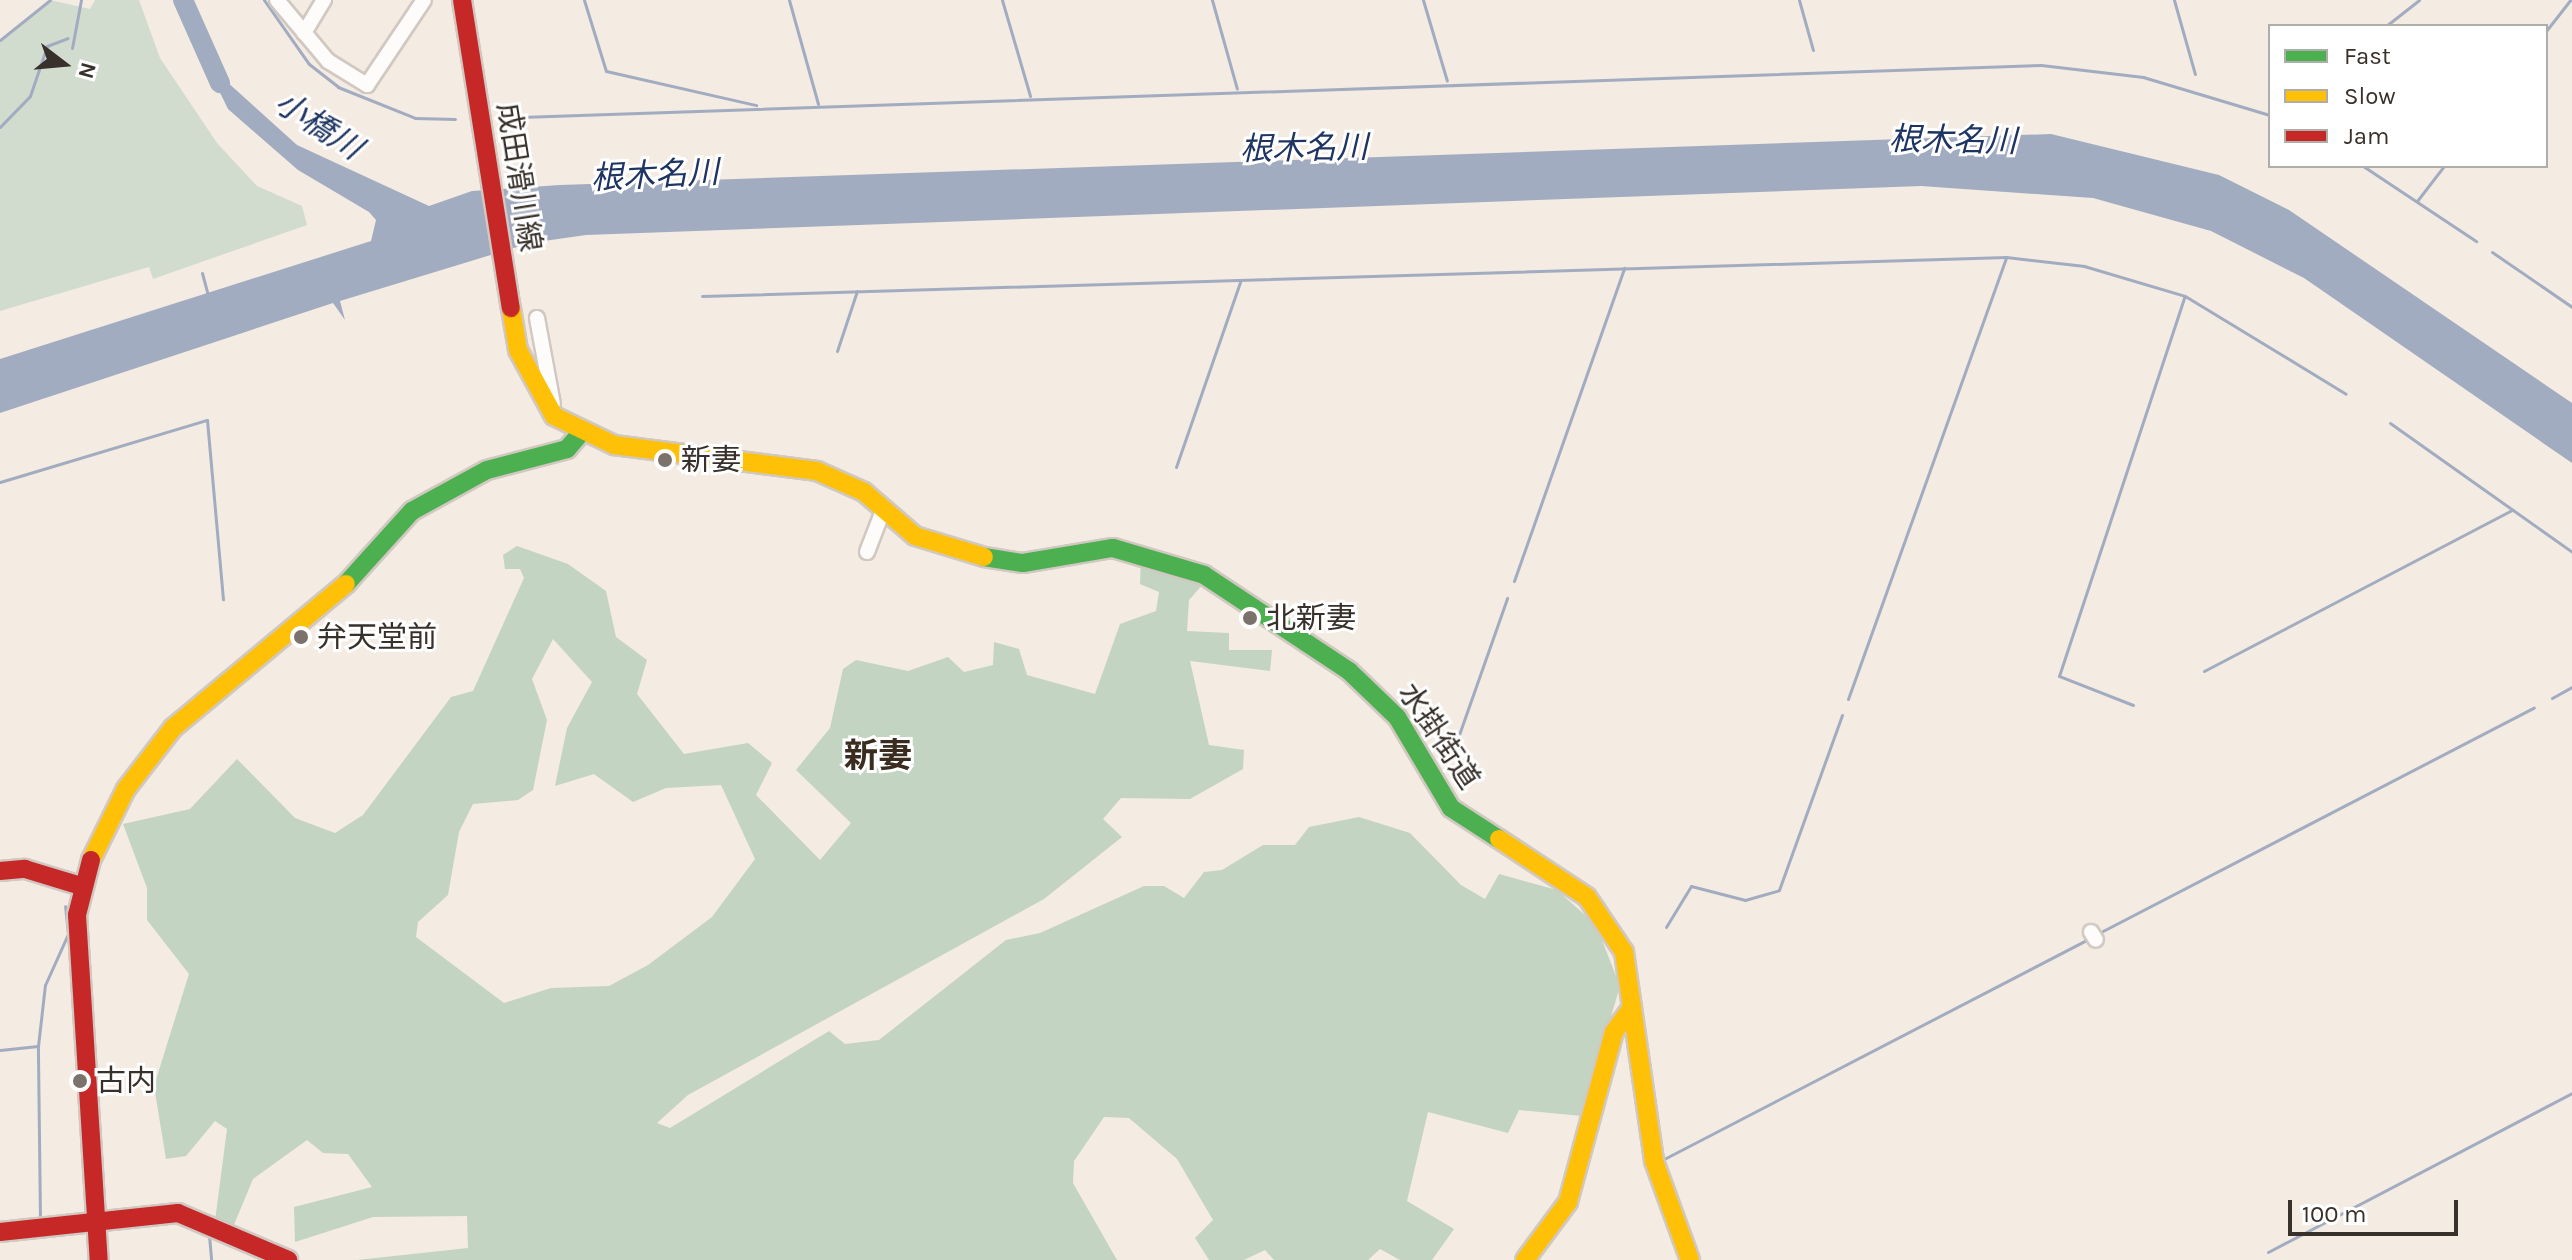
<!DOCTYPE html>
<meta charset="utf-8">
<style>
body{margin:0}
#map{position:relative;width:2572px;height:1260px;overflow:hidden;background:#f4ebe2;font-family:Karla,"Noto Sans JP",sans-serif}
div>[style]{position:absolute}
.green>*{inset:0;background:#d1dcce}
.forest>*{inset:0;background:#c3d4c2}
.water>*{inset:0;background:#a2acc1}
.stream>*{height:3px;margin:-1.5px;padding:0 1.5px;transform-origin:1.5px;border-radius:1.5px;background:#a2acc1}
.river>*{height:20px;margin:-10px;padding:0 10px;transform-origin:10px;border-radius:10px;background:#a2acc1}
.roads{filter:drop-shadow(2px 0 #d0c8c1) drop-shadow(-2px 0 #d0c8c1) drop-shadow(0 2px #d0c8c1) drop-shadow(0 -2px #d0c8c1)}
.street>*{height:14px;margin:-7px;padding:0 7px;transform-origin:7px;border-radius:7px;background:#fdfcfb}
.fast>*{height:18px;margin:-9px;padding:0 9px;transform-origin:9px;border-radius:9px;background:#4caf50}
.slow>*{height:18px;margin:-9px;padding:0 9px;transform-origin:9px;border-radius:9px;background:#ffc107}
.jam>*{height:18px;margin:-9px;padding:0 9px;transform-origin:9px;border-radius:9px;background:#c62828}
.dots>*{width:22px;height:22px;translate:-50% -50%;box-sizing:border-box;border:4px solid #fff;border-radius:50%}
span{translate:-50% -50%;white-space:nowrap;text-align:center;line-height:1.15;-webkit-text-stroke:6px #fff;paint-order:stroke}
.street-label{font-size:30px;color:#38312b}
.poi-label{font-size:30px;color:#38312b}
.left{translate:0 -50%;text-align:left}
.water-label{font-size:32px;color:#1e3462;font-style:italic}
.quarter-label{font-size:34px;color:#3a2d20;font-weight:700}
.legend{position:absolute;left:2268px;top:24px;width:280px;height:144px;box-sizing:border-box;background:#fff;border:2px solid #afadaa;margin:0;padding:10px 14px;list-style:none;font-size:24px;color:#38312b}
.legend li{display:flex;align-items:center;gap:16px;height:40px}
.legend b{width:40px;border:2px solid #afadaa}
.north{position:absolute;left:24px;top:24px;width:80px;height:80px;-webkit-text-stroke:6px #fff;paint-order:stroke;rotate:106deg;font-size:22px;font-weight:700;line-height:32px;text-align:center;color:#38312b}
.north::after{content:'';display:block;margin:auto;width:28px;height:36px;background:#38312b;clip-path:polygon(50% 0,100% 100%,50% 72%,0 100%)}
.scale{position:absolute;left:2288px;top:1200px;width:170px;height:36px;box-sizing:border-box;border:4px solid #38312b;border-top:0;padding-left:10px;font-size:24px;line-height:28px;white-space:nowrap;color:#38312b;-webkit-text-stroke:6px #fff;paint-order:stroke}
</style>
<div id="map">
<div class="green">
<div style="clip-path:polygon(50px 0,90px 9px,95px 0,139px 0,160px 58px,217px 143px,257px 186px,302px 206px,307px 225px,153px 279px,149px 267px,0 311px,0 40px)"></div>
</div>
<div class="forest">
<div style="clip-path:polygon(evenodd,517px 546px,568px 564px,606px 591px,616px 637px,647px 660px,637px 694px,684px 754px,748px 743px,772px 763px,756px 795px,820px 860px,851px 823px,796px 770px,830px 728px,843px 669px,856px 660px,908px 671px,948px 657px,964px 672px,993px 665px,994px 642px,1019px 649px,1027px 675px,1095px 694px,1120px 624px,1156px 611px,1159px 592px,1140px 584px,1141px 559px,1204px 583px,1189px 600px,1187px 631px,1229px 633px,1229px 650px,1272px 650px,1270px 671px,1190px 661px,1209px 745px,1244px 750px,1243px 769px,1190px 799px,1121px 798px,1103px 819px,1122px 837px,1044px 899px,688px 1095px,657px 1123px,670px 1128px,829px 1031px,845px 1044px,879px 1040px,1006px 940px,1040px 933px,1144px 886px,1164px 886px,1184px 898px,1204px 872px,1222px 870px,1263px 845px,1295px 845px,1309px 827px,1359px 817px,1410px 833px,1461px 885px,1485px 899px,1499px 874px,1557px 890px,1596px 925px,1620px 986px,1582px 1116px,1519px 1110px,1508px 1133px,1428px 1112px,1407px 1201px,1454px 1229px,1432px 1260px,1400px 1260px,1380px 1249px,1368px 1260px,1274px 1260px,1265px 1250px,1244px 1260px,1209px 1260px,1195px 1238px,1213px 1220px,1177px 1159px,1129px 1118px,1104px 1117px,1074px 1161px,1073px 1183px,1117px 1260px,357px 1260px,468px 1248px,467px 1216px,373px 1217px,295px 1242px,294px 1207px,372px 1187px,348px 1154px,323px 1153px,307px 1140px,253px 1179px,233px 1227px,215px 1221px,227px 1129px,215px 1121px,186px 1156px,166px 1159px,154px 1086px,189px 974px,147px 920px,147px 888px,123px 824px,190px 809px,237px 759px,295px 818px,335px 833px,363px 815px,451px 697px,473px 691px,524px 578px,520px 569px,505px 569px,503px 555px,517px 546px,553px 639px,592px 682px,567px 728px,555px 786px,594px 774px,633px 802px,666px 788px,721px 785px,755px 859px,712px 917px,648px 965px,609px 986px,551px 988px,504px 1003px,416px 937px,418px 922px,448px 895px,459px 832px,473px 804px,518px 800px,533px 790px,547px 720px,532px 679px,553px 639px)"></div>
</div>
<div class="water">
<div style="clip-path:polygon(205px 62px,297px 145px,429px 206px,472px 191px,560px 185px,2051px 134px,2219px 175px,2289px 210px,2572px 403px,2572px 463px,2304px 278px,2211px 231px,2093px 198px,1921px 186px,586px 235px,530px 243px,340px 301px,345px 320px,333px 303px,0 413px,0 359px,371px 241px,376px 220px,369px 212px,298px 170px,228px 109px)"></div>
</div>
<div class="stream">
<div style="left:264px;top:0;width:78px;rotate:54.9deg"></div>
<div style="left:309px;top:64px;width:37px;rotate:38deg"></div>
<div style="left:338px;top:87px;width:83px;rotate:21.9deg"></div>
<div style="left:415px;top:118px;width:40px;rotate:1.4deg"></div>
<div style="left:584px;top:0;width:74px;rotate:72.8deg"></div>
<div style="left:606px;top:71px;width:154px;rotate:12.8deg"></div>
<div style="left:789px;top:0;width:108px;rotate:74.4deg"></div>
<div style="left:1002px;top:0;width:100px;rotate:73.7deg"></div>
<div style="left:1212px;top:0;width:92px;rotate:74.3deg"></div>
<div style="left:1423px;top:0;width:84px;rotate:73.5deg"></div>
<div style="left:1799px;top:0;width:52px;rotate:74.4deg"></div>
<div style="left:2174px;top:0;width:77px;rotate:74.2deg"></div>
<div style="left:2386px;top:26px;width:42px;rotate:-38.2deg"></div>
<div style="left:2546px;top:31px;width:39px;rotate:-52deg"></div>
<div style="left:0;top:40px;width:64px;rotate:-38.7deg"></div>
<div style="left:72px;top:48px;width:49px;rotate:-79.4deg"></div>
<div style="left:521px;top:117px;width:1521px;rotate:-1.96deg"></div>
<div style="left:2041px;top:65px;width:103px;rotate:6.7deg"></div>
<div style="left:2143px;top:77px;width:133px;rotate:16.7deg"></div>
<div style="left:0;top:127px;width:43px;rotate:-45.9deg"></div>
<div style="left:30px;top:96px;width:53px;rotate:-71.2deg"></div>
<div style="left:47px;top:46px;width:22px;rotate:-21deg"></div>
<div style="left:2363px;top:166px;width:136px;rotate:33.6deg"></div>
<div style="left:2417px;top:201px;width:44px;rotate:-52.4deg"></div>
<div style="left:2492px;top:252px;width:97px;rotate:34.5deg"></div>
<div style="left:202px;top:273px;width:24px;rotate:75deg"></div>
<div style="left:702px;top:296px;width:1305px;rotate:-1.71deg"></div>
<div style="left:2006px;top:257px;width:79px;rotate:6.6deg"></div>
<div style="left:2084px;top:266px;width:105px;rotate:16.5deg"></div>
<div style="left:2185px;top:296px;width:188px;rotate:31.3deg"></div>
<div style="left:837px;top:351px;width:63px;rotate:-71.6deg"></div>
<div style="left:2390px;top:423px;width:223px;rotate:35.3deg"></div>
<div style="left:1176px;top:467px;width:196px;rotate:-70.9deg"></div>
<div style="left:0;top:482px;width:216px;rotate:-16.7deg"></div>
<div style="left:207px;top:420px;width:180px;rotate:84.9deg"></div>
<div style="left:1514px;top:581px;width:332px;rotate:-70.6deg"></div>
<div style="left:2204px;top:671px;width:348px;rotate:-27.6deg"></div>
<div style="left:2552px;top:698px;width:23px;rotate:-29deg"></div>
<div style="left:1848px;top:699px;width:468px;rotate:-70.3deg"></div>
<div style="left:2133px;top:705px;width:79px;rotate:-158.6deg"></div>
<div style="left:2059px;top:676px;width:400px;rotate:-71.7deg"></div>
<div style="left:1455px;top:746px;width:157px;rotate:-70.6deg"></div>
<div style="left:1666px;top:927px;width:48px;rotate:-58.6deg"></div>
<div style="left:1691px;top:886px;width:56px;rotate:14.5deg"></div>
<div style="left:1745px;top:900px;width:35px;rotate:-16deg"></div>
<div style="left:1779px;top:890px;width:186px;rotate:-70.2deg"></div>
<div style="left:2097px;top:934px;width:492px;rotate:-27.4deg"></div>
<div style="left:0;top:1050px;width:38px;rotate:-6deg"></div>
<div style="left:1664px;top:1159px;width:480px;rotate:-27.4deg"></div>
<div style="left:40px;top:1219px;width:173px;rotate:-90.7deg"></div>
<div style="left:38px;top:1046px;width:61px;rotate:-83.5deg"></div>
<div style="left:45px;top:985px;width:56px;rotate:-65.7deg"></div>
<div style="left:68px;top:934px;width:28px;rotate:-96deg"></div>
<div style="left:209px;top:1235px;width:25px;rotate:85deg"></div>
<div style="left:2268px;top:1252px;width:343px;rotate:-27.6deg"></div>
</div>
<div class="river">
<div style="left:183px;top:0;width:91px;rotate:66deg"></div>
</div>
<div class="roads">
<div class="street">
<div style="left:277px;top:0;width:80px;rotate:50.1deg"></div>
<div style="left:328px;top:61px;width:46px;rotate:31.6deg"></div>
<div style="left:367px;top:85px;width:102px;rotate:-56.2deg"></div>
<div style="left:304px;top:33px;width:39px;rotate:-59deg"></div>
<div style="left:537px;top:318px;width:87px;rotate:79.5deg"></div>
<div style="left:867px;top:552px;width:47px;rotate:-68.9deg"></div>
<div style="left:2091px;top:932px;width:9px;rotate:58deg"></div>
</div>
<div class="fast">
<div style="left:984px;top:557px;width:39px;rotate:9deg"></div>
<div style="left:1023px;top:563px;width:91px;rotate:-9.5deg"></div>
<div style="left:1113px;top:548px;width:95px;rotate:16.5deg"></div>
<div style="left:1204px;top:575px;width:174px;rotate:33.5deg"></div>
<div style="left:1349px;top:671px;width:66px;rotate:43.8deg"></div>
<div style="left:1397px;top:717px;width:106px;rotate:59.3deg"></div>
<div style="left:1451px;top:808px;width:57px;rotate:32.9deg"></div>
<div style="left:346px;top:584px;width:98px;rotate:-47.9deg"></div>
<div style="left:412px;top:511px;width:85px;rotate:-28.7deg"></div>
<div style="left:487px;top:470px;width:83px;rotate:-14.7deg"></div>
<div style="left:567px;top:449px;width:21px;rotate:-49deg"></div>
</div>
<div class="slow">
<div style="left:511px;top:308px;width:43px;rotate:80.5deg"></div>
<div style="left:518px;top:350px;width:75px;rotate:61.4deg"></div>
<div style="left:554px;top:416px;width:67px;rotate:25.8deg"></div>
<div style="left:614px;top:445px;width:205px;rotate:7.3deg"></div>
<div style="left:817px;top:471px;width:51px;rotate:24.1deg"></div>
<div style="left:864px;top:492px;width:67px;rotate:40.8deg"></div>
<div style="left:915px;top:536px;width:72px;rotate:16.9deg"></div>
<div style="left:1499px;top:839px;width:105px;rotate:33.4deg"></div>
<div style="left:1587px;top:897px;width:66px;rotate:56.1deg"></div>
<div style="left:1624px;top:952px;width:211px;rotate:81.8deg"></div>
<div style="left:1654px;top:1161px;width:105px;rotate:70deg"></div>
<div style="left:91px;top:860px;width:79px;rotate:-63.8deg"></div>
<div style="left:126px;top:789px;width:77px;rotate:-52.4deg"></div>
<div style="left:173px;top:728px;width:225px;rotate:-39.8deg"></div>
<div style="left:1525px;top:1260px;width:72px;rotate:-53.4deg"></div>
<div style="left:1568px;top:1202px;width:176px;rotate:-74.9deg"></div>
<div style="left:1614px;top:1032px;width:31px;rotate:-54deg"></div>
</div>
<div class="jam">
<div style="left:462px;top:0;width:312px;rotate:81deg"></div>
<div style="left:91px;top:860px;width:57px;rotate:104.3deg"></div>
<div style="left:77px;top:915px;width:346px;rotate:86.4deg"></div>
<div style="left:0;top:871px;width:25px;rotate:-5deg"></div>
<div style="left:25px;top:869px;width:59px;rotate:16.9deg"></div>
<div style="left:0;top:1232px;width:179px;rotate:-6.1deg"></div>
<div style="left:178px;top:1213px;width:120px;rotate:23.1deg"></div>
</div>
</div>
<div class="dots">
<div style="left:665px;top:460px;background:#7a726b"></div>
<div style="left:1250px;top:618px;background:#7a726b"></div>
<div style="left:301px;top:637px;background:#7a726b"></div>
<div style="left:80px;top:1081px;background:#7a726b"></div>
</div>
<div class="street-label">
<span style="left:519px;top:177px;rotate:81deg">成田滑川線</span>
<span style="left:1439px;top:736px;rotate:56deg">水掛街道</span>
</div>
<div class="poi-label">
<span class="left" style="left:681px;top:460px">新妻</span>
<span class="left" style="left:1266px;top:618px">北新妻</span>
<span class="left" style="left:317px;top:637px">弁天堂前</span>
<span class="left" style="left:96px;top:1081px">古内</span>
</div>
<div class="water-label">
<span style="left:318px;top:126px;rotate:33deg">小橋川</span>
<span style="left:1953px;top:141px;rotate:1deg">根木名川</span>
<span style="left:1304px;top:149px;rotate:-1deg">根木名川</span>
<span style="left:655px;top:176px;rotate:-3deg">根木名川</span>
</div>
<div class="quarter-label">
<span style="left:878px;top:757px">新妻</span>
</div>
<ul class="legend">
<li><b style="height:10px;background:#4caf50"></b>Fast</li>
<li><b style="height:10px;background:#ffc107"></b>Slow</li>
<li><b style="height:10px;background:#c62828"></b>Jam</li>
</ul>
<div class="north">N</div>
<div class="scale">100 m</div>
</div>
